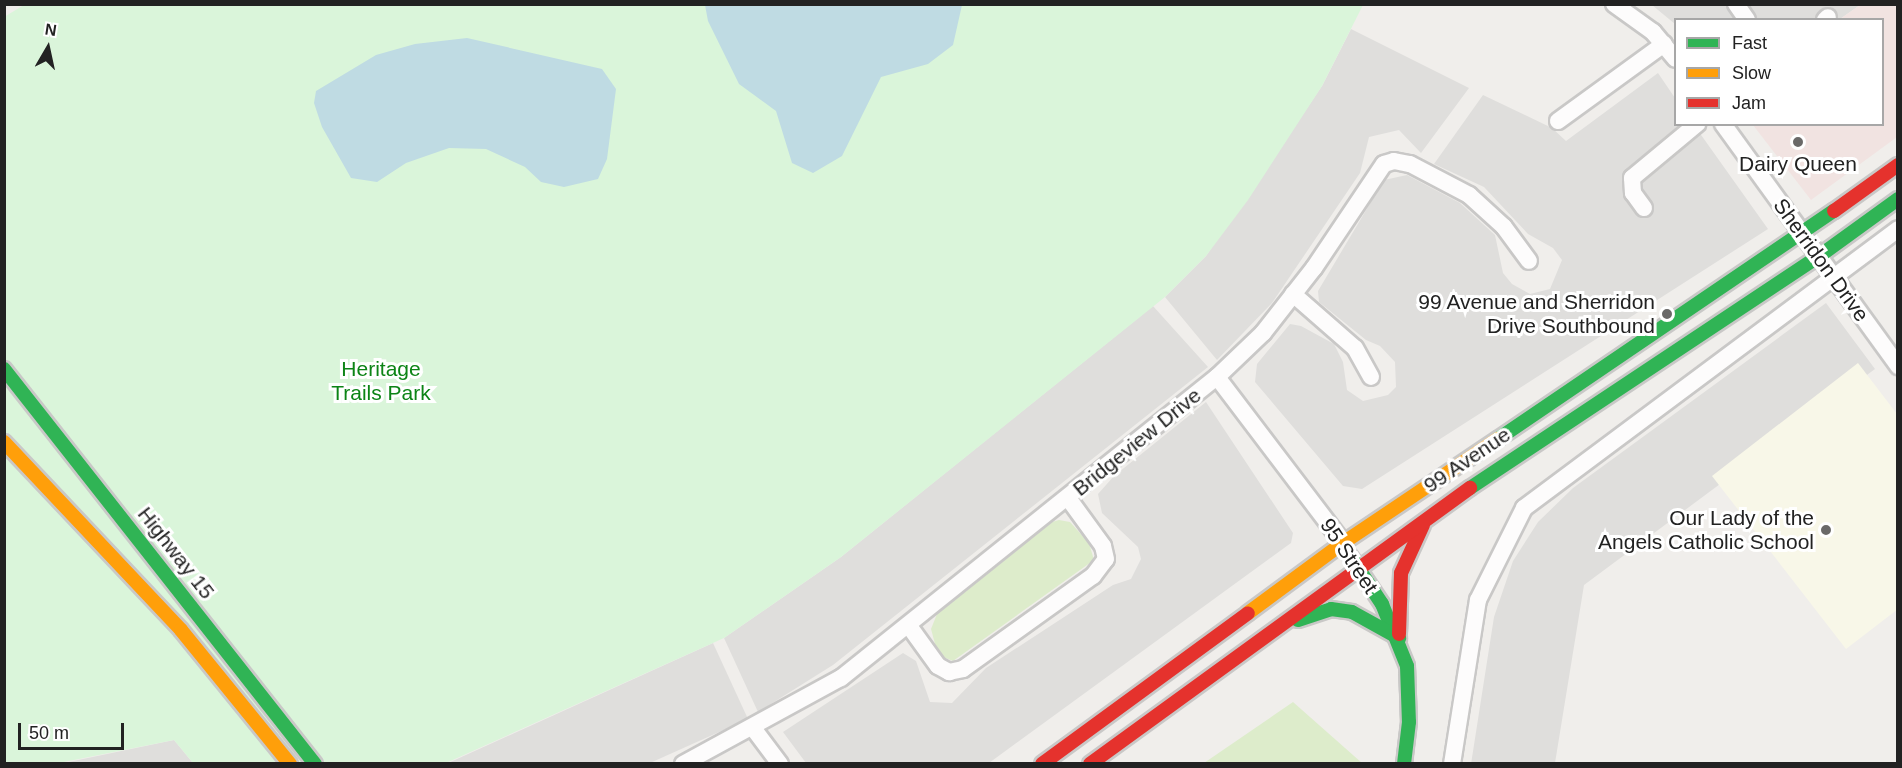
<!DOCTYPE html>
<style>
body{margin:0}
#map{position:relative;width:1902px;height:768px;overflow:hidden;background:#f0eeeb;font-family:Arial,sans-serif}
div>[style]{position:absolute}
.residential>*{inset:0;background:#dfdedc}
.commercial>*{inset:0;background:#f1e3e1}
.education>*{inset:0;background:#f8f7e8}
.grass>*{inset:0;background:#ddeccb}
.park>*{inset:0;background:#daf5da}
.water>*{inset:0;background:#bfdbe3}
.roads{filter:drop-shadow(2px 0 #c9c8c7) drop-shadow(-2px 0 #c9c8c7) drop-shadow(0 2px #c9c8c7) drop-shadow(0 -2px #c9c8c7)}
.street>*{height:16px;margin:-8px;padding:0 8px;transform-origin:8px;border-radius:8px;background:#fdfcfc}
.fast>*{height:14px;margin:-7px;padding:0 7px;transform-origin:7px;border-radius:7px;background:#30b455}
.slow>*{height:14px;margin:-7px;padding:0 7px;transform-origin:7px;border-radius:7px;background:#ff9f0a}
.jam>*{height:14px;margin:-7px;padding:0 7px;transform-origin:7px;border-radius:7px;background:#e5322d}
.dots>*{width:16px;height:16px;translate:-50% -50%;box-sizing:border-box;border:3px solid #fff;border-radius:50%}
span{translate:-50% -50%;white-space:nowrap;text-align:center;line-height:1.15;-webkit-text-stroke:6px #fff;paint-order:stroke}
.poi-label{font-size:21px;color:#222}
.right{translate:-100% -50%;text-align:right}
.street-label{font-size:21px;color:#222}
.park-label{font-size:21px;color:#0c8416}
.frame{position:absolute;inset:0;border:6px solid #222;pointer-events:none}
.legend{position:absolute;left:1674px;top:18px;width:210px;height:108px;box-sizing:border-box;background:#fff;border:2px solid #a7a7a7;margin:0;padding:8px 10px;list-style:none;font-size:18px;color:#222}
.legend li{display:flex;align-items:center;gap:12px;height:30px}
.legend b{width:30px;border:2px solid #a7a7a7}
.north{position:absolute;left:18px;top:18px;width:60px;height:60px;-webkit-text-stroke:4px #fff;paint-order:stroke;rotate:9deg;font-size:16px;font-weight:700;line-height:24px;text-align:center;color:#222}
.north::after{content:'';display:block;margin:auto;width:21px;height:27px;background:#222;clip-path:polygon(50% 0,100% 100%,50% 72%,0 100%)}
.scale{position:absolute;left:18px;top:723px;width:106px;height:27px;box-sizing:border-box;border:3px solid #222;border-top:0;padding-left:8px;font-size:18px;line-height:21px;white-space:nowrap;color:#222;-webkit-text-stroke:4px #fff;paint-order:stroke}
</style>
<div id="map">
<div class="residential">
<div style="clip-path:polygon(1652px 5px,1860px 5px,1840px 19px,1676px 20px,1675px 24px)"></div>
<div style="clip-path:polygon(1351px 29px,1469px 88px,1421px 153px,1399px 130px,1369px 137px,1360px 173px,1272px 303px,1217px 360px,1165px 297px,1206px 256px,1322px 86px)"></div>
<div style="clip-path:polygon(1658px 73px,1675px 98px,1676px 124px,1694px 125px,1768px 229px,1362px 489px,1343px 486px,1255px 382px,1257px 364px,1290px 324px,1301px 326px,1334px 344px,1343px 362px,1347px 390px,1363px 401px,1388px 395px,1396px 387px,1395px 362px,1380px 346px,1366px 340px,1319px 302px,1318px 291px,1384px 180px,1407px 175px,1460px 203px,1495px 235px,1503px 273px,1512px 284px,1530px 294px,1550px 289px,1562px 260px,1553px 248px,1528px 234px,1484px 187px,1434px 164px,1483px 95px,1552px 128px,1566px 141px)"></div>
<div style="clip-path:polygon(1826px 303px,1875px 369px,1584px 585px,1555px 763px,1471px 764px,1494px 617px,1513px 561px,1538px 522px,1573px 488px)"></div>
<div style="clip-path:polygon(1153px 306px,1208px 367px,833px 665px,758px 712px,724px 638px,841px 557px)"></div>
<div style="clip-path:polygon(1206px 402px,1293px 533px,1291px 543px,989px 763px,806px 763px,783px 732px,903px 653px,916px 661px,930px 702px,952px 703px,986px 668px,1113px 585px,1131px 579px,1141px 559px,1138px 547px,1102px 513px,1098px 494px,1114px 476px)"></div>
<div style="clip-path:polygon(713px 643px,748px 719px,650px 763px,446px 764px)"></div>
<div style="clip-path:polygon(174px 740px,193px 763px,59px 764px)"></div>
</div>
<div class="commercial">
<div style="clip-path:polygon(1860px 5px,1897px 5px,1897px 137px,1811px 200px,1753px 125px,1882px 124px,1882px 20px,1840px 19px)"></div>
</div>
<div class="education">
<div style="clip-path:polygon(1858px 363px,1897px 414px,1898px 609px,1846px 649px,1712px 476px)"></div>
</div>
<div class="grass">
<div style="clip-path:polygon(1059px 520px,1070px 522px,1089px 543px,1094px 560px,953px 661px,938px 655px,931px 629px,937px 614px,1052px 522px)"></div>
<div style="clip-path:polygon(1293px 702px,1362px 763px,1204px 763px)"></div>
</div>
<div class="park">
<div style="clip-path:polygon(24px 5px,1363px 5px,1322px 86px,1248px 200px,1206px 256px,1165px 297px,841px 557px,724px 638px,446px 763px,193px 763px,174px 740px,59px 763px,5px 764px,4px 17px)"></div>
</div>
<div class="water">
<div style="clip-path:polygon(705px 5px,705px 4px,962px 5px,953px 45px,928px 64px,881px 77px,842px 156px,813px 173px,792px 163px,776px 111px,739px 84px,708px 21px)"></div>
<div style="clip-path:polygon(467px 38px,602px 69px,616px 89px,607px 159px,598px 179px,564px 187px,541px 182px,525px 167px,486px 149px,449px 148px,406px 163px,377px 182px,351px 178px,322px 127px,314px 103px,316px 91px,376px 55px,415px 44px)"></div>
</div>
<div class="roads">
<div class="street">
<div style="left:1614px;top:4px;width:48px;rotate:35.7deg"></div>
<div style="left:1653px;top:32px;width:35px;rotate:50deg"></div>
<div style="left:1736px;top:4px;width:19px;rotate:55deg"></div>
<div style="left:1825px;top:20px;width:4px;rotate:-45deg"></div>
<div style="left:1558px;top:121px;width:131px;rotate:-36deg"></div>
<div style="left:1723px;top:124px;width:299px;rotate:54.1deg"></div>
<div style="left:1644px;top:208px;width:19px;rotate:-126deg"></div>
<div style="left:1633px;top:193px;width:15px;rotate:-94deg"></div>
<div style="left:1632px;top:178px;width:85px;rotate:-39.7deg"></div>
<div style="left:1293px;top:294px;width:82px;rotate:41.1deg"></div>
<div style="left:1355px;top:348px;width:33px;rotate:61deg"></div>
<div style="left:1217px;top:377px;width:208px;rotate:52.8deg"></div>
<div style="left:909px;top:626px;width:49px;rotate:54.1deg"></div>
<div style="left:938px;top:666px;width:13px;rotate:29deg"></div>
<div style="left:949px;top:672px;width:14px;rotate:-12deg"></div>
<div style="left:963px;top:669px;width:160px;rotate:-35.6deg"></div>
<div style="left:1093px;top:576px;width:21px;rotate:-53deg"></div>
<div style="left:1106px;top:559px;width:13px;rotate:-103deg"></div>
<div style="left:1103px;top:546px;width:59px;rotate:-126.1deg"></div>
<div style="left:753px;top:728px;width:45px;rotate:53.1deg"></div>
<div style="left:683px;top:764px;width:180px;rotate:-28.6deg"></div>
<div style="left:841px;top:678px;width:482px;rotate:-38.7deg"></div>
<div style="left:1217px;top:377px;width:64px;rotate:-43.7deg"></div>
<div style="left:1263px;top:333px;width:83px;rotate:-51.9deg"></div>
<div style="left:1314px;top:268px;width:125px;rotate:-56.1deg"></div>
<div style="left:1384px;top:164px;width:10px;rotate:-17deg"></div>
<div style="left:1394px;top:161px;width:16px;rotate:11deg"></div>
<div style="left:1410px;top:164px;width:67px;rotate:27.7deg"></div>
<div style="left:1469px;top:195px;width:47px;rotate:42.4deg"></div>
<div style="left:1504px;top:227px;width:42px;rotate:53.7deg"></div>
<div style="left:1452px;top:764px;width:166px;rotate:-81deg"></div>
<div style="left:1478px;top:600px;width:103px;rotate:-63.4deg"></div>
<div style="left:1524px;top:508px;width:467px;rotate:-36.7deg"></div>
</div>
<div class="fast">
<div style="left:4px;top:369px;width:503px;rotate:51.79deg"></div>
<div style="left:1498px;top:439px;width:406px;rotate:-34.2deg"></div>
<div style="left:1470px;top:488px;width:418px;rotate:-33.6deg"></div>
<div style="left:1818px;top:257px;width:99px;rotate:-35.9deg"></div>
<div style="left:1350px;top:556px;width:58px;rotate:56.3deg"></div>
<div style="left:1382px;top:604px;width:67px;rotate:68deg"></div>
<div style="left:1407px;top:666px;width:56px;rotate:88deg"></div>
<div style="left:1409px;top:722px;width:42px;rotate:96.8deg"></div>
<div style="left:1298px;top:620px;width:35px;rotate:-18deg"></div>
<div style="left:1331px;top:609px;width:21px;rotate:8deg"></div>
<div style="left:1352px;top:612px;width:54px;rotate:29deg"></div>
</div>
<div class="slow">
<div style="left:4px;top:442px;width:258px;rotate:46.7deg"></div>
<div style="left:181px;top:630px;width:173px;rotate:50.9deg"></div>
<div style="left:1248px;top:613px;width:118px;rotate:-36.4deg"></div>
<div style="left:1343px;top:543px;width:187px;rotate:-33.9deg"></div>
</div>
<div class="jam">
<div style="left:1834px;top:211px;width:79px;rotate:-35.7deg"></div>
<div style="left:1399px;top:634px;width:61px;rotate:-88.1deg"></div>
<div style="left:1401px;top:573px;width:53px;rotate:-65.4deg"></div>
<div style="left:1042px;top:764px;width:255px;rotate:-36.2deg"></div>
<div style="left:1090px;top:764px;width:470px;rotate:-36deg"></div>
</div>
</div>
<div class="dots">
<div style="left:1798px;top:142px;background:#6a6968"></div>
<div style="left:1667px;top:314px;background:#6a6968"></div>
<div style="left:1826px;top:530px;background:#6a6968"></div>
</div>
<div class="poi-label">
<span style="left:1798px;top:164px">Dairy Queen</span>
<span class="right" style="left:1655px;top:314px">99 Avenue and Sherridon<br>Drive Southbound</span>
<span class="right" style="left:1814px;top:530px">Our Lady of the<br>Angels Catholic School</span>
</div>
<div class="street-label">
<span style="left:1821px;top:260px;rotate:54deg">Sherridon Drive</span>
<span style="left:1137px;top:442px;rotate:-39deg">Bridgeview Drive</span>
<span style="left:1467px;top:460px;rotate:-34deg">99 Avenue</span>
<span style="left:176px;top:553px;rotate:52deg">Highway 15</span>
<span style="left:1349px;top:556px;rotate:56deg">95 Street</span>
</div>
<div class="park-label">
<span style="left:381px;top:381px">Heritage<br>Trails Park</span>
</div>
<div class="frame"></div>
<ul class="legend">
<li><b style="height:8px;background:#30b455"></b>Fast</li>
<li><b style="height:8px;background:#ff9f0a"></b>Slow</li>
<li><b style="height:8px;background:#e5322d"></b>Jam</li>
</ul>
<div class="north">N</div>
<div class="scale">50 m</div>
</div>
